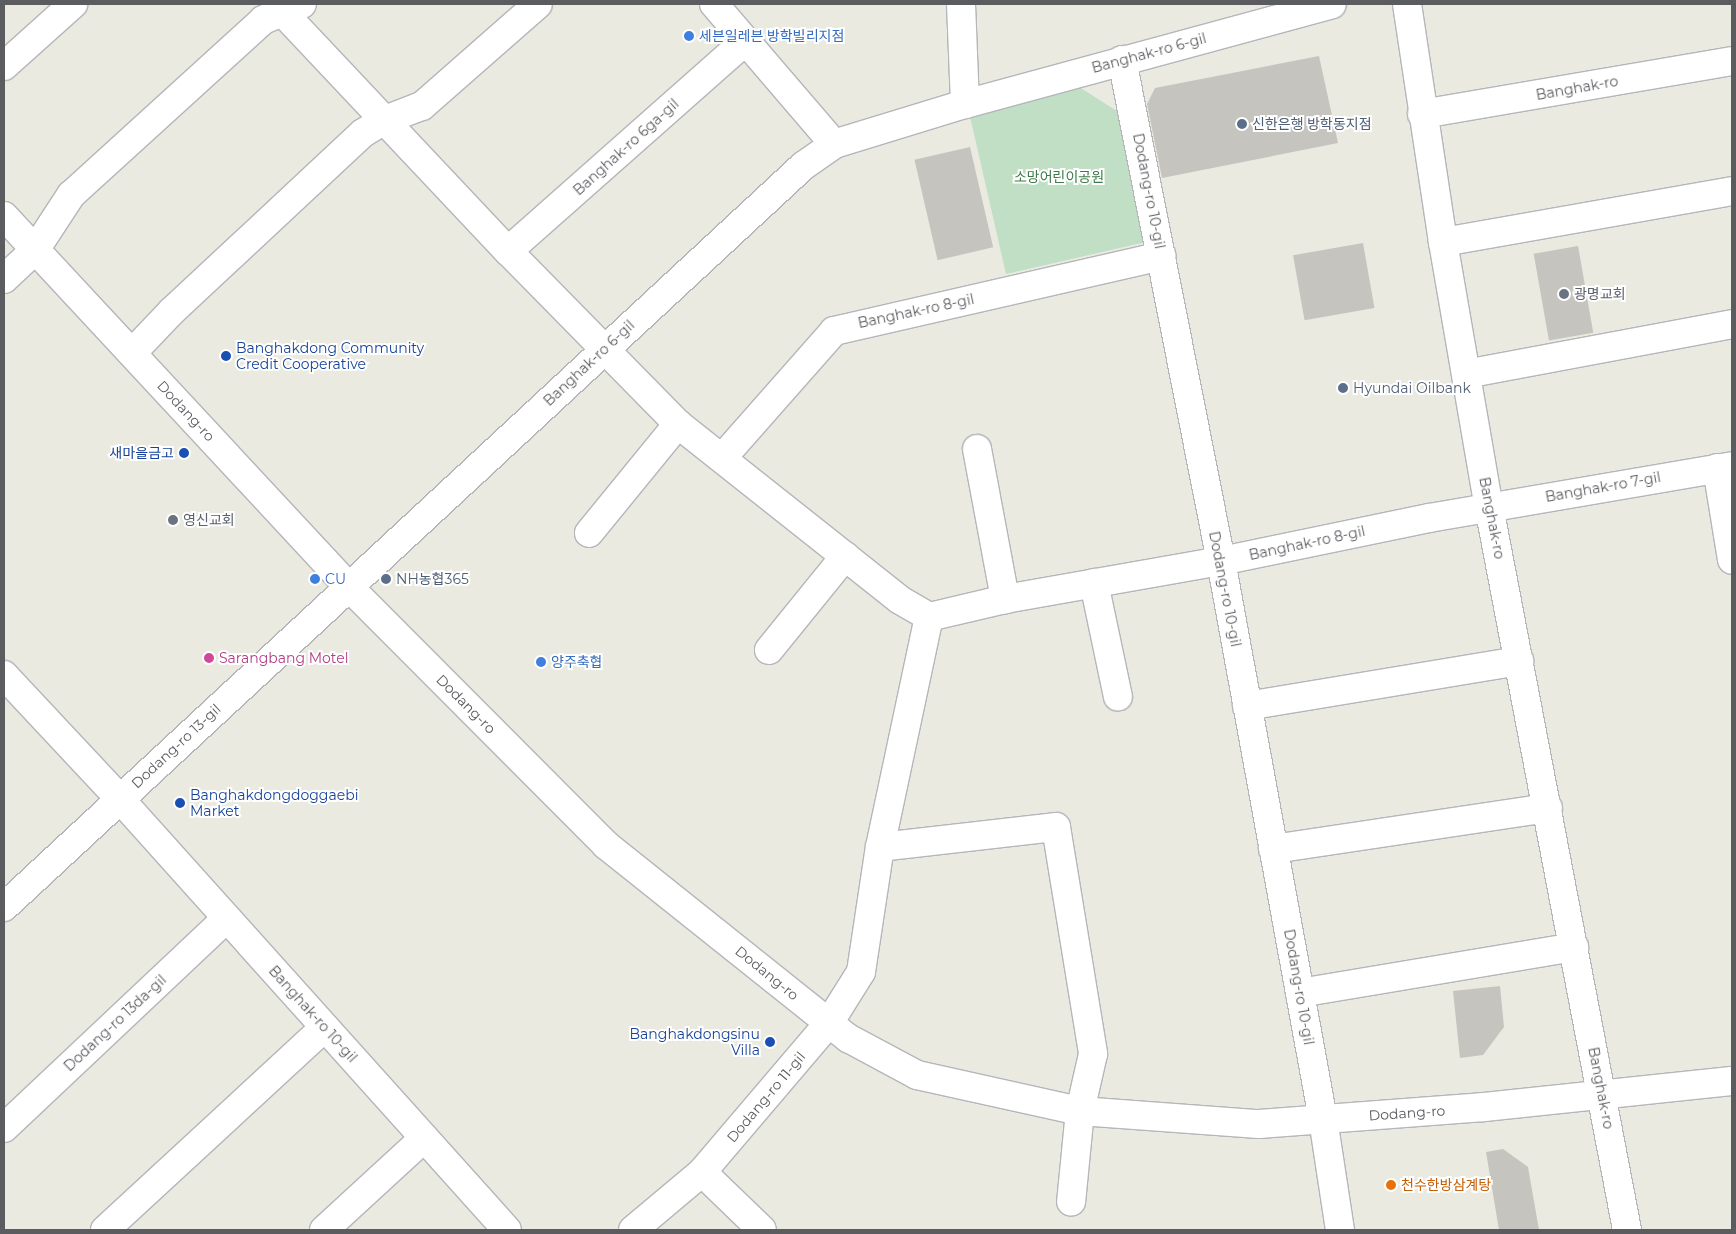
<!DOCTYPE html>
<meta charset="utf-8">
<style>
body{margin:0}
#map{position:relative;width:1736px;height:1234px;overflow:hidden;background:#eaeae1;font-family:Montserrat,"Noto Sans KR",sans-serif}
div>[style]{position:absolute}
.green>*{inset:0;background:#c0dfc5}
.building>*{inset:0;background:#c6c4be;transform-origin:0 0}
.roads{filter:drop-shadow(1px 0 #b4b6ba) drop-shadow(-1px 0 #b4b6ba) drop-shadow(0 1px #b4b6ba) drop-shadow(0 -1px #b4b6ba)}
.street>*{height:28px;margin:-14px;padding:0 14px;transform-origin:14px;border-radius:14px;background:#fff}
.secondary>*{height:28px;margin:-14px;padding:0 14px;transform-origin:14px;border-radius:14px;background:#fff}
.dots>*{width:14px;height:14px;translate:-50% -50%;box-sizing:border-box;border:2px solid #fff;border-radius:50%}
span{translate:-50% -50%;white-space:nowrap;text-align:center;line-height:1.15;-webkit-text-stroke:4px #fff;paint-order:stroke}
.shop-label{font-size:14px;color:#366cbe}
.left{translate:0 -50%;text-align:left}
.street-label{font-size:14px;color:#5a5c60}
.service-label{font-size:14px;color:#4e5e75}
.park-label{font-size:14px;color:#3e7b49}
.worship-label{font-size:14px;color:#5b616d}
.transit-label{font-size:14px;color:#164399}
.right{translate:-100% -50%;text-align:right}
.hotel-label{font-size:14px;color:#b23c85}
.food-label{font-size:14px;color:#c56008}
.frame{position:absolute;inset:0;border:5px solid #5a5c60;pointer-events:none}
</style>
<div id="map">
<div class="green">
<div style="clip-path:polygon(1076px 85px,1120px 113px,1146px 242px,1006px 274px,969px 112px)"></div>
</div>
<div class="building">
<div style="clip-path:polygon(1319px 56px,1338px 143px,1162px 178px,1147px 104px,1155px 88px)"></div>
<div style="left:970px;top:147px;width:103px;height:57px;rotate:77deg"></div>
<div style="left:1363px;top:243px;width:66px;height:71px;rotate:80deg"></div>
<div style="left:1578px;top:246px;width:88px;height:45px;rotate:80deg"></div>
<div style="clip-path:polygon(1500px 986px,1504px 1027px,1483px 1055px,1460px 1058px,1453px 991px)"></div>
<div style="clip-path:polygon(1503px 1149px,1528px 1167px,1539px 1230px,1499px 1230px,1486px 1152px)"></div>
</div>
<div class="roads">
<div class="street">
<div style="left:275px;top:4px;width:340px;rotate:46.7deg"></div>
<div style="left:508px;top:251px;width:243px;rotate:45.5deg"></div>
<div style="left:678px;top:424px;width:283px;rotate:38.4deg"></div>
<div style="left:900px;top:600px;width:34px;rotate:30deg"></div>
<div style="left:929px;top:617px;width:78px;rotate:-13.3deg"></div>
<div style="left:1005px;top:599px;width:219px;rotate:-10deg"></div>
<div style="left:1221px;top:561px;width:212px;rotate:-11.7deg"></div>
<div style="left:1429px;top:518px;width:307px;rotate:-9.7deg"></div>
<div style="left:714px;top:4px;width:184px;rotate:49.4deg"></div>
<div style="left:961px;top:4px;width:100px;rotate:87.7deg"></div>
<div style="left:1122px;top:60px;width:511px;rotate:78.82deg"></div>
<div style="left:1221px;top:561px;width:567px;rotate:79.64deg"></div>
<div style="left:1323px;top:1119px;width:112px;rotate:81.3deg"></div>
<div style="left:4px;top:66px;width:93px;rotate:-41.9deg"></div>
<div style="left:1422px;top:114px;width:314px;rotate:-9.7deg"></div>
<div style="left:1443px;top:242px;width:293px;rotate:-10deg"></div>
<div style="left:508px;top:251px;width:315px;rotate:-41.5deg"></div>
<div style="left:4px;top:279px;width:42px;rotate:-43.1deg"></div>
<div style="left:35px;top:250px;width:66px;rotate:-56.8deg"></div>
<div style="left:71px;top:195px;width:260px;rotate:-42.3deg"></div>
<div style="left:263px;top:20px;width:42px;rotate:-22.3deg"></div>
<div style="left:132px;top:353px;width:57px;rotate:-46.4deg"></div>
<div style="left:171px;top:312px;width:262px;rotate:-43deg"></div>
<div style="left:363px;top:133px;width:26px;rotate:-31deg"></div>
<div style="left:385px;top:120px;width:40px;rotate:-21deg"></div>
<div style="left:422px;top:106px;width:154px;rotate:-41.3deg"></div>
<div style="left:1466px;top:374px;width:271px;rotate:-10.6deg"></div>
<div style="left:977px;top:449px;width:153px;rotate:79.4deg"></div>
<div style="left:723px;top:457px;width:168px;rotate:-48.6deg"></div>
<div style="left:834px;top:331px;width:336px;rotate:-12.9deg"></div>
<div style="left:1717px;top:468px;width:93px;rotate:80.7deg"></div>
<div style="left:589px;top:533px;width:141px;rotate:-50.8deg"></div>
<div style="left:1094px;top:583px;width:116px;rotate:78.1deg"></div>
<div style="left:769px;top:650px;width:121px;rotate:-51deg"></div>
<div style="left:4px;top:675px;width:170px;rotate:46.9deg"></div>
<div style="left:120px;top:799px;width:579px;rotate:48.08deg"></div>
<div style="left:1247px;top:706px;width:276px;rotate:-9.4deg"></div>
<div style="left:880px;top:847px;width:177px;rotate:-6.5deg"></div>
<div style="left:1056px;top:827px;width:230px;rotate:80.7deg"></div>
<div style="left:1093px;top:1054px;width:58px;rotate:102.8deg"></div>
<div style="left:1080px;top:1111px;width:91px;rotate:95.6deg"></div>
<div style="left:1273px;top:849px;width:278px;rotate:-8.5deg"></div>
<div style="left:1300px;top:993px;width:278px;rotate:-9.5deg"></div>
<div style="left:4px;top:1128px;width:306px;rotate:-43.3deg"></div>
<div style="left:702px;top:1172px;width:83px;rotate:44deg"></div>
<div style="left:105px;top:1230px;width:299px;rotate:-42.7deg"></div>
<div style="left:324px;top:1230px;width:136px;rotate:-42.6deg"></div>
<div style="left:633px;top:1230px;width:90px;rotate:-40deg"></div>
<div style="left:702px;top:1172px;width:196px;rotate:-49.6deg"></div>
<div style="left:829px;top:1023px;width:60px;rotate:-57.9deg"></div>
<div style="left:861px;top:972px;width:126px;rotate:-81.4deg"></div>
<div style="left:880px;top:847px;width:235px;rotate:-78deg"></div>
</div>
<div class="secondary">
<div style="left:1407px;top:4px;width:241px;rotate:81.4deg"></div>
<div style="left:1443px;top:242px;width:269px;rotate:80.2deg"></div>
<div style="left:1489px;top:507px;width:736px;rotate:79.19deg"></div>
<div style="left:4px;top:216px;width:505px;rotate:47.09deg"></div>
<div style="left:348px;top:586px;width:366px;rotate:45.1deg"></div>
<div style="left:606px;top:845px;width:310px;rotate:38.6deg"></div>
<div style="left:848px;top:1038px;width:78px;rotate:28.2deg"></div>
<div style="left:917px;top:1075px;width:167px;rotate:12.5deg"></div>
<div style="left:1080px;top:1111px;width:179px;rotate:4.2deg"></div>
<div style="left:1259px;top:1124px;width:226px;rotate:-4.3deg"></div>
<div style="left:1484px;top:1107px;width:249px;rotate:-6deg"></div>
<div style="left:4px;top:907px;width:1090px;rotate:-42.84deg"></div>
<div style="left:803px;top:166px;width:38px;rotate:-35deg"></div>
<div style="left:834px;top:144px;width:137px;rotate:-17deg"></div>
<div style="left:965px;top:104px;width:380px;rotate:-15.2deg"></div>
</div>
</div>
<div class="dots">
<div style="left:689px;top:36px;background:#3f7fe0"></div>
<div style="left:1242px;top:124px;background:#5c6f8a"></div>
<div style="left:1564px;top:294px;background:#6b7280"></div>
<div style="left:226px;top:356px;background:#1a4fb4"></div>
<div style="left:1343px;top:388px;background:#5c6f8a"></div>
<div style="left:184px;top:453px;background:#1a4fb4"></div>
<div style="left:173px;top:520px;background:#6b7280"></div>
<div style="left:315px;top:579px;background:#3f7fe0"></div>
<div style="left:386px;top:579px;background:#5c6f8a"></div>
<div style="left:209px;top:658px;background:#d1479c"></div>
<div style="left:541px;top:662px;background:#3f7fe0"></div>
<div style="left:180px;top:803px;background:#1a4fb4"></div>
<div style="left:770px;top:1042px;background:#1a4fb4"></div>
<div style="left:1391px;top:1185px;background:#e8710a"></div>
</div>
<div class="shop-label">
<span class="left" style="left:699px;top:36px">세븐일레븐 방학빌리지점</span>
<span class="left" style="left:325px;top:579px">CU</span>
<span class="left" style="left:551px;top:662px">양주축협</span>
</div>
<div class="street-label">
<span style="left:1149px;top:53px;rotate:-15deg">Banghak-ro 6-gil</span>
<span style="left:1577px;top:88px;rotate:-10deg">Banghak-ro</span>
<span style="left:626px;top:147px;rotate:-42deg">Banghak-ro 6ga-gil</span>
<span style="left:1149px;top:191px;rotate:79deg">Dodang-ro 10-gil</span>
<span style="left:916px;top:311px;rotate:-12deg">Banghak-ro 8-gil</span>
<span style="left:589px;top:363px;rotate:-43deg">Banghak-ro 6-gil</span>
<span style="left:186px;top:411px;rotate:47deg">Dodang-ro</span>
<span style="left:1603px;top:487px;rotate:-10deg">Banghak-ro 7-gil</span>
<span style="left:1492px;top:518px;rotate:79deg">Banghak-ro</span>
<span style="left:1307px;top:543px;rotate:-12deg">Banghak-ro 8-gil</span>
<span style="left:1225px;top:589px;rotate:79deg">Dodang-ro 10-gil</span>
<span style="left:466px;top:704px;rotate:45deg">Dodang-ro</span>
<span style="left:176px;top:746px;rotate:-43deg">Dodang-ro 13-gil</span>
<span style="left:767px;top:973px;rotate:39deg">Dodang-ro</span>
<span style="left:1299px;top:987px;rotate:80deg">Dodang-ro 10-gil</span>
<span style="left:313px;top:1014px;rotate:48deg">Banghak-ro 10-gil</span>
<span style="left:115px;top:1023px;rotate:-43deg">Dodang-ro 13da-gil</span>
<span style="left:1601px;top:1088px;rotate:79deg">Banghak-ro</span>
<span style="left:766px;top:1097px;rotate:-50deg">Dodang-ro 11-gil</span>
<span style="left:1407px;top:1113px;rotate:-4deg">Dodang-ro</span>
</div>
<div class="service-label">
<span class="left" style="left:1252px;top:124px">신한은행 방학동지점</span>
<span class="left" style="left:1353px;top:388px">Hyundai Oilbank</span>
<span class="left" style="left:396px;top:579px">NH농협365</span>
</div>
<div class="park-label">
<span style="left:1059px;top:177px">소망어린이공원</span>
</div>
<div class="worship-label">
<span class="left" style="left:1574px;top:294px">광명교회</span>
<span class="left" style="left:183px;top:520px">영신교회</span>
</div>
<div class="transit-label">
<span class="left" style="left:236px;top:356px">Banghakdong Community<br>Credit Cooperative</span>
<span class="right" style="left:174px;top:453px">새마을금고</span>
<span class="left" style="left:190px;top:803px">Banghakdongdoggaebi<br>Market</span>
<span class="right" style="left:760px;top:1042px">Banghakdongsinu<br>Villa</span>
</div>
<div class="hotel-label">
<span class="left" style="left:219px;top:658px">Sarangbang Motel</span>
</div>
<div class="food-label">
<span class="left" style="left:1401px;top:1185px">천수한방삼계탕</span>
</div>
<div class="frame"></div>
</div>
